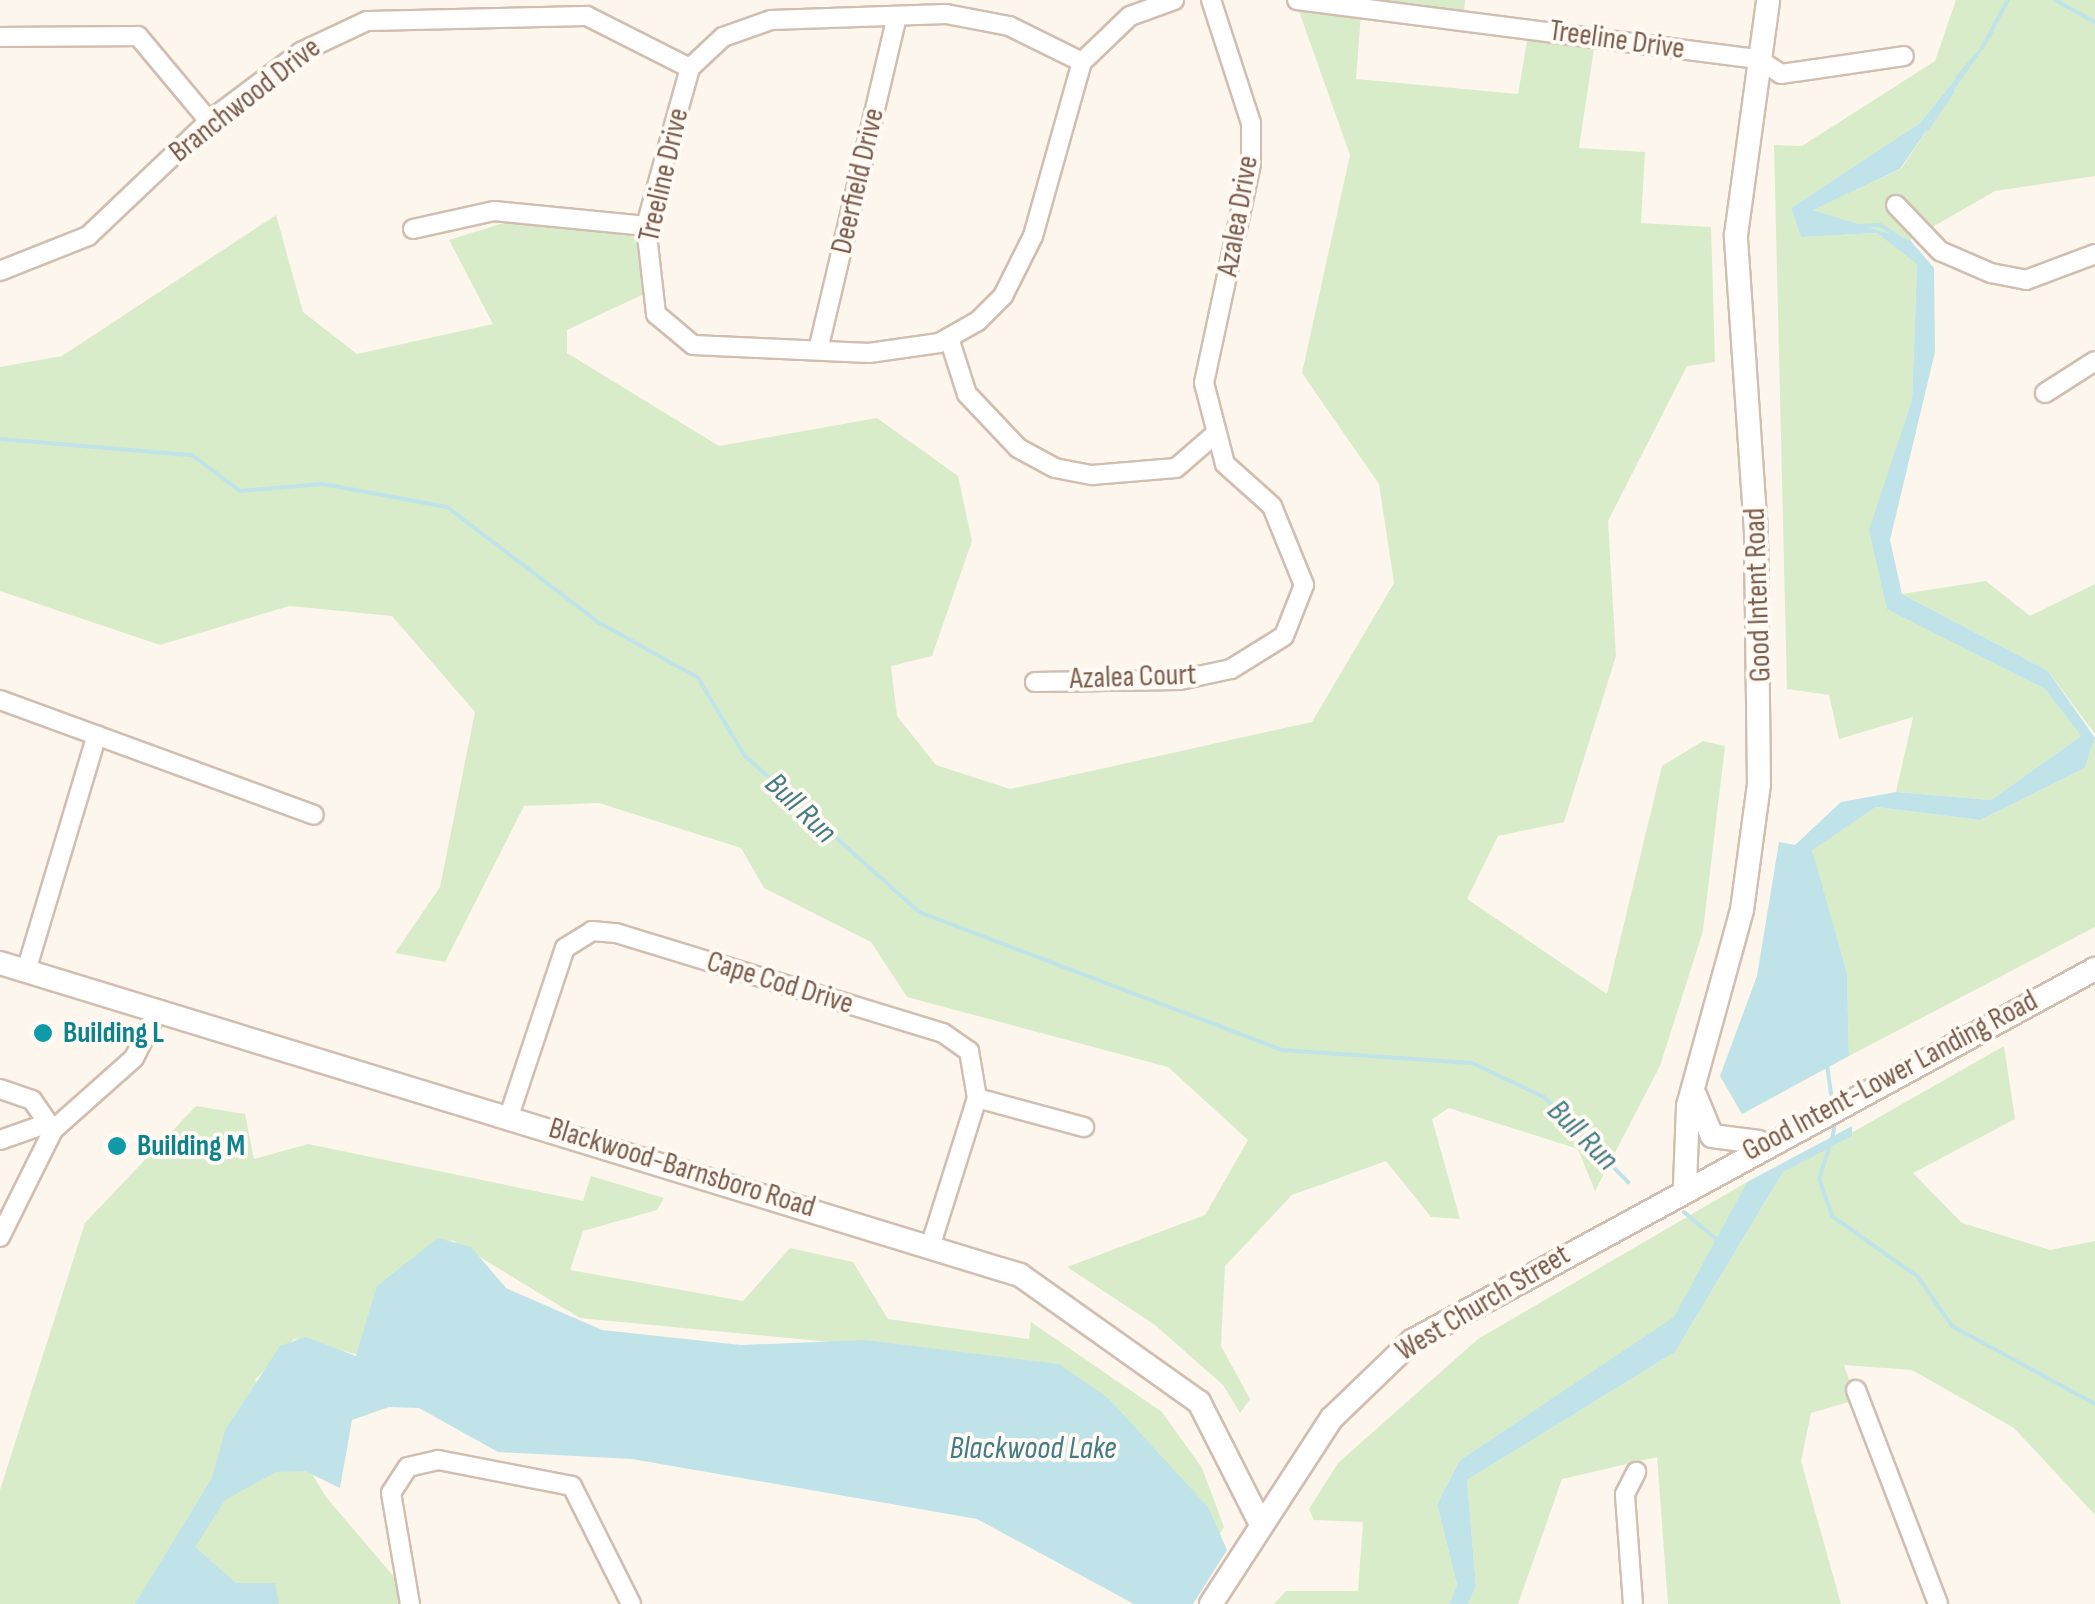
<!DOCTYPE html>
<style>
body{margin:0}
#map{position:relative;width:2095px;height:1604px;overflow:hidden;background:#fdf6ec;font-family:"Sofia Sans Condensed",sans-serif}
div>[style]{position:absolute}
.green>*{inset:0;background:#d8ecc9}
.water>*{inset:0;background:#bfe3e8}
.stream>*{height:4px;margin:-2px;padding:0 2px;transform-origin:2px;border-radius:2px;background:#bfe3e8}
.roads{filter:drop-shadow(2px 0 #d1beb0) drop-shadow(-2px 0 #d1beb0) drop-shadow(0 2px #d1beb0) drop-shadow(0 -2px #d1beb0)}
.street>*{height:18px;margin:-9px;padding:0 9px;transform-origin:9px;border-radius:9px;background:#fff}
.secondary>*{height:22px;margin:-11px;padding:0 11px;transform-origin:11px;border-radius:11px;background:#fff}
.dots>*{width:28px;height:28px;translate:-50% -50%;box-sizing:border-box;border:5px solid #fffaf3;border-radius:50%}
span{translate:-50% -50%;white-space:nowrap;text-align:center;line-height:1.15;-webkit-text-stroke:8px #fffaf3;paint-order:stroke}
.street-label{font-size:30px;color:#7a5c4d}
.culture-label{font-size:30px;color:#0d838f;font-weight:700}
.left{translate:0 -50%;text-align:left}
.water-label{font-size:32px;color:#437c86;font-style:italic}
</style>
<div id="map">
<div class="green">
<div style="clip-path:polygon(1295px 0,1465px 0,1464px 14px,1362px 1px,1356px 79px,1518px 94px,1530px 24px,1596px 35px,1579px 148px,1645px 152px,1641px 223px,1711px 227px,1715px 362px,1687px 366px,1608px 521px,1616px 656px,1564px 822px,1498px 836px,1467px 899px,1607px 994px,1662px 766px,1703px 741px,1725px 746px,1703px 931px,1660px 1066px,1595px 1191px,1578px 1149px,1449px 1108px,1432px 1119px,1460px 1219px,1431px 1217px,1386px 1161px,1292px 1195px,1225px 1266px,1221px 1346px,1250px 1399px,1240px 1413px,1223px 1385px,1155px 1325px,1067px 1267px,1205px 1215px,1248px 1140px,1168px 1067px,907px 997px,871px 942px,764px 888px,741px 848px,599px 803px,524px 806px,445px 962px,395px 953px,440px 887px,475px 712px,392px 616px,289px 606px,160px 645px,0 591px,0 367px,62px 356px,276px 215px,303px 312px,357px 354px,493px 324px,449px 240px,549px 209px,641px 228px,644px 294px,567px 330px,567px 353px,719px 446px,877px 418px,958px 476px,972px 541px,932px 656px,891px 666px,897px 716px,936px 765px,1010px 789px,1312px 722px,1394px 583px,1379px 484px,1302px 373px,1350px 155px)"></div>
<div style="clip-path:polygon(1956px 0,2095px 0,2095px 176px,1995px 191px,1910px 240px,1812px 210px,1901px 169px,1986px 41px,1920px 123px,1791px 208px,1801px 237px,1877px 233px,1917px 263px,1912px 400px,1870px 530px,1887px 608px,2045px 689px,2081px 736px,1991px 800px,1896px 792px,1913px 717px,1839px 739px,1829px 695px,1787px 689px,1774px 145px,1802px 146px,1935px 61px)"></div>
<div style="clip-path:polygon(1986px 581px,2030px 616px,2095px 584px,2095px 734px,2048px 671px,1902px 594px)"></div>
<div style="clip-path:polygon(2095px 738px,2095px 927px,1849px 1056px,1847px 973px,1811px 850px,1876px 807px,1980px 820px,2085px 768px)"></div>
<div style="clip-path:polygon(2004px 1046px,2015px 1119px,1913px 1173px,1962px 1223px,2050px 1250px,2095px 1241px,2095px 1515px,2014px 1428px,1912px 1370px,1844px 1365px,1856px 1400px,1811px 1413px,1801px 1461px,1841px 1604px,1668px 1604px,1657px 1457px,1562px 1479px,1518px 1604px,1468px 1604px,1476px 1586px,1467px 1480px,1675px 1352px,1783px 1172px)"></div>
<div style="clip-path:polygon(196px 1106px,245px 1114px,254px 1159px,308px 1144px,583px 1201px,591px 1176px,664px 1198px,657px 1210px,583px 1231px,570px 1270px,743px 1301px,790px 1248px,853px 1262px,888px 1319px,1029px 1339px,1031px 1322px,1162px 1412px,1202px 1468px,1224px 1527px,1218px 1537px,1059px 1364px,580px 1318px,452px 1240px,381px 1301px,360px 1355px,294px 1339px,255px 1380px,326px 1497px,406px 1591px,403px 1604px,0 1604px,0 1490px,85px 1223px)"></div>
<div style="clip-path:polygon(1747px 1182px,1675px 1317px,1460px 1460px,1437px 1504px,1457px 1585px,1449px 1604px,1274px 1604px,1286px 1591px,1358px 1591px,1363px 1522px,1314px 1520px,1309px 1509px,1338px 1463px,1478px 1339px)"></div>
</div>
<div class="water">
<div style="clip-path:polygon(1998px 26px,1900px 169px,1813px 210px,1910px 240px,1934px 268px,1935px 352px,1890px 540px,1902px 594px,2048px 671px,2095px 738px,2085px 768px,1980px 820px,1876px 807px,1812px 850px,1847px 973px,1849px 1056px,1742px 1114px,1720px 1076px,1757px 976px,1779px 842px,1795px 845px,1841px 802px,1896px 792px,1991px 800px,2081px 736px,2045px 689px,1887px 609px,1869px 530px,1912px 400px,1917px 264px,1877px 233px,1801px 237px,1791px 208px,1920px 123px)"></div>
<div style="clip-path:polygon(1852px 1126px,1852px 1136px,1783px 1172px,1675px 1352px,1467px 1480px,1476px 1586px,1468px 1604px,1449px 1604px,1457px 1585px,1437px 1504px,1460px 1460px,1674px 1317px,1747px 1182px)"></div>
<div style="clip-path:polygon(438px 1238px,471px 1247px,506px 1288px,602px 1330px,741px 1345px,865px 1340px,1059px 1364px,1108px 1398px,1208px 1507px,1227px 1550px,1193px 1604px,1134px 1604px,977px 1519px,632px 1459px,498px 1452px,419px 1408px,389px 1407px,352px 1420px,340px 1488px,305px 1471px,276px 1472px,225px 1500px,195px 1547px,236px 1583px,275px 1583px,279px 1604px,135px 1604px,212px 1478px,225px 1430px,280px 1346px,306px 1337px,356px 1356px,377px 1286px)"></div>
</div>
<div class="stream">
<div style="left:2055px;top:0;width:46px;rotate:28.8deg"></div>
<div style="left:1982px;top:48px;width:55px;rotate:-61.6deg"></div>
<div style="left:1957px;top:78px;width:30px;rotate:-50deg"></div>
<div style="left:1927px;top:129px;width:45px;rotate:-56deg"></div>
<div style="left:1859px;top:226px;width:21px;rotate:-3deg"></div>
<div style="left:1880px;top:225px;width:24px;rotate:33deg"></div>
<div style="left:0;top:439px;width:193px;rotate:4.8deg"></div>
<div style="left:192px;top:455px;width:60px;rotate:36.9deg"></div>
<div style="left:240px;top:491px;width:83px;rotate:-4.8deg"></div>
<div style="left:323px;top:484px;width:126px;rotate:10.5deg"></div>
<div style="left:447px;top:507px;width:190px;rotate:37.3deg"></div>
<div style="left:598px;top:622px;width:115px;rotate:29.2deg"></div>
<div style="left:698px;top:678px;width:90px;rotate:59.1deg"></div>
<div style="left:744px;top:755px;width:235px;rotate:41.9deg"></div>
<div style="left:919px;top:912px;width:388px;rotate:20.8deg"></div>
<div style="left:1282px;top:1050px;width:190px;rotate:3.9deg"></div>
<div style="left:1472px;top:1063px;width:80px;rotate:25.3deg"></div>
<div style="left:1544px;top:1097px;width:120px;rotate:45.3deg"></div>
<div style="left:1827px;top:1065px;width:35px;rotate:82deg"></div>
<div style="left:1832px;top:1139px;width:20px;rotate:-79deg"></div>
<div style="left:1829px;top:1148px;width:32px;rotate:108deg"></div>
<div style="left:1819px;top:1178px;width:40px;rotate:71.1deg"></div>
<div style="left:1832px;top:1216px;width:105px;rotate:35.3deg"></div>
<div style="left:1918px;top:1277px;width:60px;rotate:55.2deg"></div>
<div style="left:1952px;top:1326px;width:163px;rotate:28.6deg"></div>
<div style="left:1684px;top:1212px;width:43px;rotate:40.3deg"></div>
</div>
<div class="roads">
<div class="street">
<div style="left:1297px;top:0;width:465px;rotate:7.3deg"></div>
<div style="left:1758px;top:59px;width:27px;rotate:33deg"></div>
<div style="left:1781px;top:74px;width:124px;rotate:-8.3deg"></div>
<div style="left:0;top:37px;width:138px;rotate:-0.4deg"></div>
<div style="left:138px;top:36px;width:111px;rotate:50.1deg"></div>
<div style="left:1082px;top:62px;width:81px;rotate:-153.7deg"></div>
<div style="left:1009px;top:26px;width:64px;rotate:-169.2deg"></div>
<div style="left:946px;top:14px;width:175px;rotate:178deg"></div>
<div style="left:771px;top:20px;width:51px;rotate:160.5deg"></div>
<div style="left:723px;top:37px;width:45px;rotate:136.8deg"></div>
<div style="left:690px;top:68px;width:164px;rotate:105.6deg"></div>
<div style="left:646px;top:226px;width:89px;rotate:83.5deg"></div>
<div style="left:656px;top:314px;width:48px;rotate:40deg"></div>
<div style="left:693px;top:345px;width:176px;rotate:2.6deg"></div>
<div style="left:869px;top:353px;width:71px;rotate:-8.1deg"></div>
<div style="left:939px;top:343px;width:45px;rotate:-29.4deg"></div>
<div style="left:978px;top:321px;width:35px;rotate:-45deg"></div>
<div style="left:1003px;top:296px;width:67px;rotate:-63.4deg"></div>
<div style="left:1033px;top:236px;width:181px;rotate:-74.3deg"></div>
<div style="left:1082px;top:62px;width:66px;rotate:-43.8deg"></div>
<div style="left:1130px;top:16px;width:47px;rotate:-20deg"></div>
<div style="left:1896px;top:205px;width:64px;rotate:46.3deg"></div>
<div style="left:1940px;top:251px;width:56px;rotate:23.3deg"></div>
<div style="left:1991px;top:273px;width:36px;rotate:11deg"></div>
<div style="left:2026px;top:280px;width:74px;rotate:-20.6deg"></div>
<div style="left:413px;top:229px;width:83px;rotate:-12.5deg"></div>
<div style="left:494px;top:211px;width:153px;rotate:5.6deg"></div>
<div style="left:0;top:271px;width:95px;rotate:-21.7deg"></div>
<div style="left:88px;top:236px;width:167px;rotate:-43.5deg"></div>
<div style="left:209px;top:121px;width:115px;rotate:-36.9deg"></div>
<div style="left:301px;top:52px;width:73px;rotate:-25.2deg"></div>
<div style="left:367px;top:21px;width:220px;rotate:-1.3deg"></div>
<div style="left:587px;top:16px;width:115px;rotate:26.8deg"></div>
<div style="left:949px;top:338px;width:59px;rotate:72.2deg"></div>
<div style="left:967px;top:394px;width:74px;rotate:46.6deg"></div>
<div style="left:1018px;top:448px;width:42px;rotate:28.4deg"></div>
<div style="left:1055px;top:468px;width:38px;rotate:11deg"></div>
<div style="left:1092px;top:475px;width:84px;rotate:-4.8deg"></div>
<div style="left:1176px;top:468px;width:50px;rotate:-41deg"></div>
<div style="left:819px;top:346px;width:339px;rotate:-76.7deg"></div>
<div style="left:2045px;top:393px;width:59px;rotate:-32.6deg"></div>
<div style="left:1035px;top:682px;width:145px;rotate:-0.8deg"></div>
<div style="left:1180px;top:680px;width:52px;rotate:-12.2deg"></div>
<div style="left:1231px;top:669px;width:62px;rotate:-31.9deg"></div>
<div style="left:1284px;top:636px;width:55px;rotate:-68.6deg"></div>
<div style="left:1304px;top:585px;width:85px;rotate:-112.1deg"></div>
<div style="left:1272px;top:506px;width:63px;rotate:-138.2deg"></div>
<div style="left:1225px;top:464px;width:84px;rotate:-104.5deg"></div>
<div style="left:1204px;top:383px;width:225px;rotate:-77.9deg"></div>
<div style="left:1251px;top:163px;width:40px;rotate:-90deg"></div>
<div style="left:1251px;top:123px;width:129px;rotate:-108deg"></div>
<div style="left:0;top:700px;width:334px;rotate:20.1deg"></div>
<div style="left:26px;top:971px;width:246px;rotate:-73.3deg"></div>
<div style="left:0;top:1089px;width:34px;rotate:19deg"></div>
<div style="left:32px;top:1100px;width:37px;rotate:55deg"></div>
<div style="left:977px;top:1098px;width:111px;rotate:15.2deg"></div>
<div style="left:509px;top:1116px;width:177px;rotate:-71.6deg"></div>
<div style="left:565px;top:948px;width:32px;rotate:-32deg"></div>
<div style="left:592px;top:931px;width:24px;rotate:5deg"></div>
<div style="left:616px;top:933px;width:342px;rotate:17deg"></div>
<div style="left:943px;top:1033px;width:32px;rotate:35deg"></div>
<div style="left:969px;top:1051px;width:48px;rotate:80.3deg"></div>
<div style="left:977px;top:1098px;width:153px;rotate:107.5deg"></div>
<div style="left:0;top:1140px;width:46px;rotate:-19.2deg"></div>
<div style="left:0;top:1237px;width:119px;rotate:-63.6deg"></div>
<div style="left:53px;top:1130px;width:108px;rotate:-41.6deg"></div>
<div style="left:134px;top:1058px;width:54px;rotate:-63.4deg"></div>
<div style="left:1856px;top:1390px;width:229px;rotate:69deg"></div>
<div style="left:410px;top:1604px;width:113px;rotate:-99.7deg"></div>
<div style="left:391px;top:1493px;width:31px;rotate:-57deg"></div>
<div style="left:408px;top:1467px;width:31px;rotate:-13deg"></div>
<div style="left:438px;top:1460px;width:136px;rotate:11deg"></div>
<div style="left:572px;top:1486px;width:132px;rotate:63.4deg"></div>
<div style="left:1633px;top:1604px;width:110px;rotate:-94.2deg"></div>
<div style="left:1625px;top:1494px;width:25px;rotate:-63deg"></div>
</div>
<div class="secondary">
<div style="left:0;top:963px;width:1067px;rotate:17.01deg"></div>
<div style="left:1020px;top:1275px;width:219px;rotate:35.4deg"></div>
<div style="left:1199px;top:1402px;width:137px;rotate:63.1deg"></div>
<div style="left:1695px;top:1095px;width:44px;rotate:67.5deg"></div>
<div style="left:1712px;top:1136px;width:47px;rotate:7.3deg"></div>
<div style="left:1685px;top:1185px;width:79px;rotate:-87.8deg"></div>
<div style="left:1688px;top:1106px;width:203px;rotate:-74.6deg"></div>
<div style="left:1742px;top:910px;width:127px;rotate:-82.3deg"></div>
<div style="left:1759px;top:784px;width:252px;rotate:-90.7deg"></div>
<div style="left:1756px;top:532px;width:298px;rotate:-93.9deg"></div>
<div style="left:1736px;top:235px;width:237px;rotate:-82.2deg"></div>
<div style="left:1211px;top:1604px;width:222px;rotate:-57deg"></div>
<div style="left:1332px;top:1418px;width:111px;rotate:-43.9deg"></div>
<div style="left:1412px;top:1341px;width:778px;rotate:-28.58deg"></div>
</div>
</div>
<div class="dots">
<div style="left:43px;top:1033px;background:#0f9aa8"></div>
<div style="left:117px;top:1146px;background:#0f9aa8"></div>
</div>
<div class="street-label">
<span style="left:1617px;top:40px;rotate:8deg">Treeline Drive</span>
<span style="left:245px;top:100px;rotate:-38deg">Branchwood Drive</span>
<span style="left:664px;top:175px;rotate:-77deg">Treeline Drive</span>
<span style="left:858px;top:181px;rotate:-77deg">Deerfield Drive</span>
<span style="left:1238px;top:216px;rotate:-80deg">Azalea Drive</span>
<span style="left:1758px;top:595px;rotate:-92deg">Good Intent Road</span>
<span style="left:1133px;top:677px;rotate:-2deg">Azalea Court</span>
<span style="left:780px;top:983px;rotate:17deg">Cape Cod Drive</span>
<span style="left:1890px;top:1076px;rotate:-28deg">Good Intent-Lower Landing Road</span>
<span style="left:682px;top:1168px;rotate:17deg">Blackwood-Barnsboro Road</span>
<span style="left:1483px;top:1303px;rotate:-31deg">West Church Street</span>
</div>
<div class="culture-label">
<span class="left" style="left:63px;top:1033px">Building L</span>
<span class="left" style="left:137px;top:1146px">Building M</span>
</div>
<div class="water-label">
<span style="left:800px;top:809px;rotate:44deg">Bull Run</span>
<span style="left:1582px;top:1136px;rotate:45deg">Bull Run</span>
<span style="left:1033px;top:1449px">Blackwood Lake</span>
</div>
</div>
